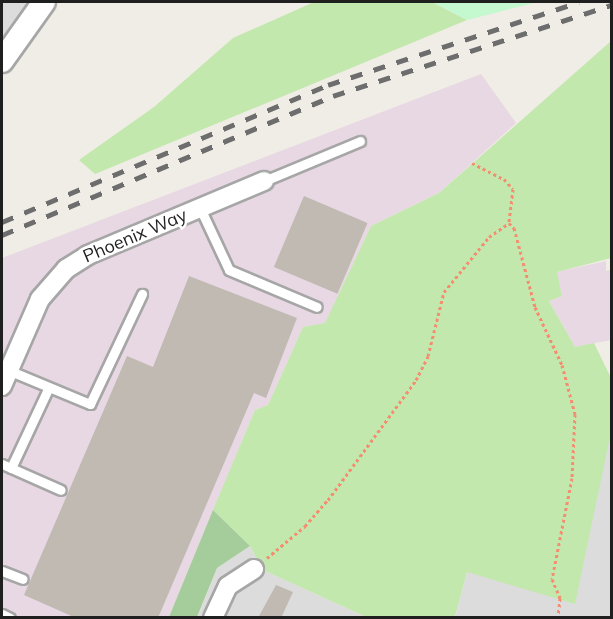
<!DOCTYPE html>
<style>
body{margin:0}
#map{position:relative;width:613px;height:619px;overflow:hidden;background:#efede5;font-family:Mulish,sans-serif}
div>[style]{position:absolute}
.residential>*{inset:0;background:#dddcdc}
.industrial>*{inset:0;background:#e8d8e3}
.grass>*{inset:0;background:#c3e8ad}
.forest>*{inset:0;background:#a5cd9b}
.park>*{inset:0;background:#c4f8ce}
.building>*{inset:0;background:#c0bab2;transform-origin:0 0}
.path>*{height:3px;margin-top:-1.5px;transform-origin:0;background:repeating-linear-gradient(90deg,#f58d70 0 3px,transparent 0 6px)}
.roads{filter:drop-shadow(2px 0 #a6a6a6) drop-shadow(-2px 0 #a6a6a6) drop-shadow(0 2px #a6a6a6) drop-shadow(0 -2px #a6a6a6)}
.service>*{height:9px;margin:-4.5px;padding:0 4.5px;transform-origin:4.5px;border-radius:4.5px;background:#fff}
.minor>*{height:18px;margin:-9px;padding:0 9px;transform-origin:9px;border-radius:9px;background:#fff}
.tertiary>*{height:22px;margin:-11px;padding:0 11px;transform-origin:11px;border-radius:11px;background:#fff}
.rail>*{height:4.5px;margin-top:-2.25px;transform-origin:0;background:repeating-linear-gradient(90deg,#6d6d6d 0 12px,transparent 0 24px)}
span{translate:-50% -50%;white-space:nowrap;text-align:center;line-height:1.15;-webkit-text-stroke:5px #fff;paint-order:stroke}
.street-label{font-size:18px;color:#1f1f1f}
.frame{position:absolute;inset:0;border:3px solid #1f1f1f;pointer-events:none}
</style>
<div id="map">
<div class="residential">
<div style="clip-path:polygon(2px 2px,34px 2px,2px 46px)"></div>
<div style="clip-path:polygon(611px 432px,611px 617px,455px 618px,467px 572px)"></div>
<div style="clip-path:polygon(250px 546px,263px 570px,366px 617px,197px 618px,217px 568px)"></div>
</div>
<div class="industrial">
<div style="clip-path:polygon(481px 74px,516px 123px,439px 193px,371px 226px,325px 324px,303px 327px,268px 405px,255px 410px,169px 617px,2px 617px,2px 258px)"></div>
<div style="clip-path:polygon(606px 261px,606px 271px,611px 270px,611px 340px,575px 347px,549px 301px,562px 296px,556px 272px)"></div>
</div>
<div class="grass">
<div style="clip-path:polygon(314px 2px,432px 2px,467px 20px,95px 174px,79px 160px,154px 107px,233px 38px)"></div>
<div style="clip-path:polygon(611px 41px,611px 258px,557px 272px,562px 296px,549px 301px,575px 347px,594px 343px,611px 378px,611px 432px,575px 604px,467px 572px,455px 617px,366px 617px,263px 570px,250px 546px,213px 510px,255px 410px,268px 405px,303px 327px,325px 323px,371px 226px,439px 193px)"></div>
</div>
<div class="forest">
<div style="clip-path:polygon(213px 510px,250px 546px,217px 568px,197px 617px,169px 617px)"></div>
</div>
<div class="park">
<div style="clip-path:polygon(432px 2px,538px 2px,467px 20px)"></div>
</div>
<div class="building">
<div style="left:304px;top:196px;width:69px;height:77px;rotate:23deg"></div>
<div style="clip-path:polygon(189px 276px,297px 318px,266px 398px,254px 393px,158px 618px,76px 618px,24px 595px,127px 356px,153px 367px)"></div>
<div style="clip-path:polygon(276px 585px,293px 592px,281px 618px,258px 618px)"></div>
</div>
<div class="path">
<div style="left:472px;top:163px;width:36px;rotate:27deg"></div>
<div style="left:504px;top:179px;width:13px;rotate:48deg"></div>
<div style="left:513px;top:189px;width:34px;rotate:97deg"></div>
<div style="left:267px;top:558px;width:50px;rotate:-40.1deg"></div>
<div style="left:305px;top:526px;width:35px;rotate:-49deg"></div>
<div style="left:328px;top:500px;width:149px;rotate:-53.7deg"></div>
<div style="left:416px;top:380px;width:27px;rotate:-63deg"></div>
<div style="left:428px;top:356px;width:66px;rotate:-76deg"></div>
<div style="left:444px;top:292px;width:71px;rotate:-50.7deg"></div>
<div style="left:489px;top:237px;width:24px;rotate:-35deg"></div>
<div style="left:509px;top:223px;width:7px;rotate:45deg"></div>
<div style="left:514px;top:228px;width:82px;rotate:75.1deg"></div>
<div style="left:535px;top:307px;width:64px;rotate:65deg"></div>
<div style="left:562px;top:365px;width:51px;rotate:75.1deg"></div>
<div style="left:575px;top:414px;width:64px;rotate:92.7deg"></div>
<div style="left:572px;top:478px;width:103px;rotate:101.2deg"></div>
<div style="left:552px;top:579px;width:21px;rotate:67deg"></div>
<div style="left:560px;top:598px;width:20px;rotate:96deg"></div>
</div>
<div class="roads">
<div class="service">
<div style="left:264px;top:181px;width:104px;rotate:-22.6deg"></div>
<div style="left:200px;top:208px;width:68px;rotate:64.9deg"></div>
<div style="left:229px;top:270px;width:95px;rotate:22.8deg"></div>
<div style="left:8px;top:370px;width:89px;rotate:22.5deg"></div>
<div style="left:90px;top:404px;width:122px;rotate:-64.7deg"></div>
<div style="left:2px;top:464px;width:64px;rotate:23.8deg"></div>
<div style="left:11px;top:468px;width:89px;rotate:-64.9deg"></div>
<div style="left:2px;top:571px;width:22px;rotate:21deg"></div>
<div style="left:2px;top:614px;width:9px;rotate:27deg"></div>
</div>
<div class="minor">
<div style="left:2px;top:386px;width:95px;rotate:-66.4deg"></div>
<div style="left:40px;top:299px;width:40px;rotate:-49deg"></div>
<div style="left:66px;top:269px;width:26px;rotate:-32deg"></div>
<div style="left:88px;top:255px;width:191px;rotate:-22.8deg"></div>
<div style="left:213px;top:618px;width:35px;rotate:-65deg"></div>
<div style="left:228px;top:586px;width:31px;rotate:-33deg"></div>
</div>
<div class="tertiary">
<div style="left:2px;top:61px;width:72px;rotate:-54.6deg"></div>
</div>
</div>
<div class="rail">
<div style="left:2px;top:222px;width:354px;rotate:-22.8deg"></div>
<div style="left:328px;top:85px;width:264px;rotate:-18.3deg"></div>
<div style="left:2px;top:235px;width:359px;rotate:-22.8deg"></div>
<div style="left:333px;top:96px;width:293px;rotate:-18.1deg"></div>
</div>
<div class="street-label">
<span style="left:135px;top:236px;rotate:-23deg">Phoenix Way</span>
</div>
<div class="frame"></div>
</div>
